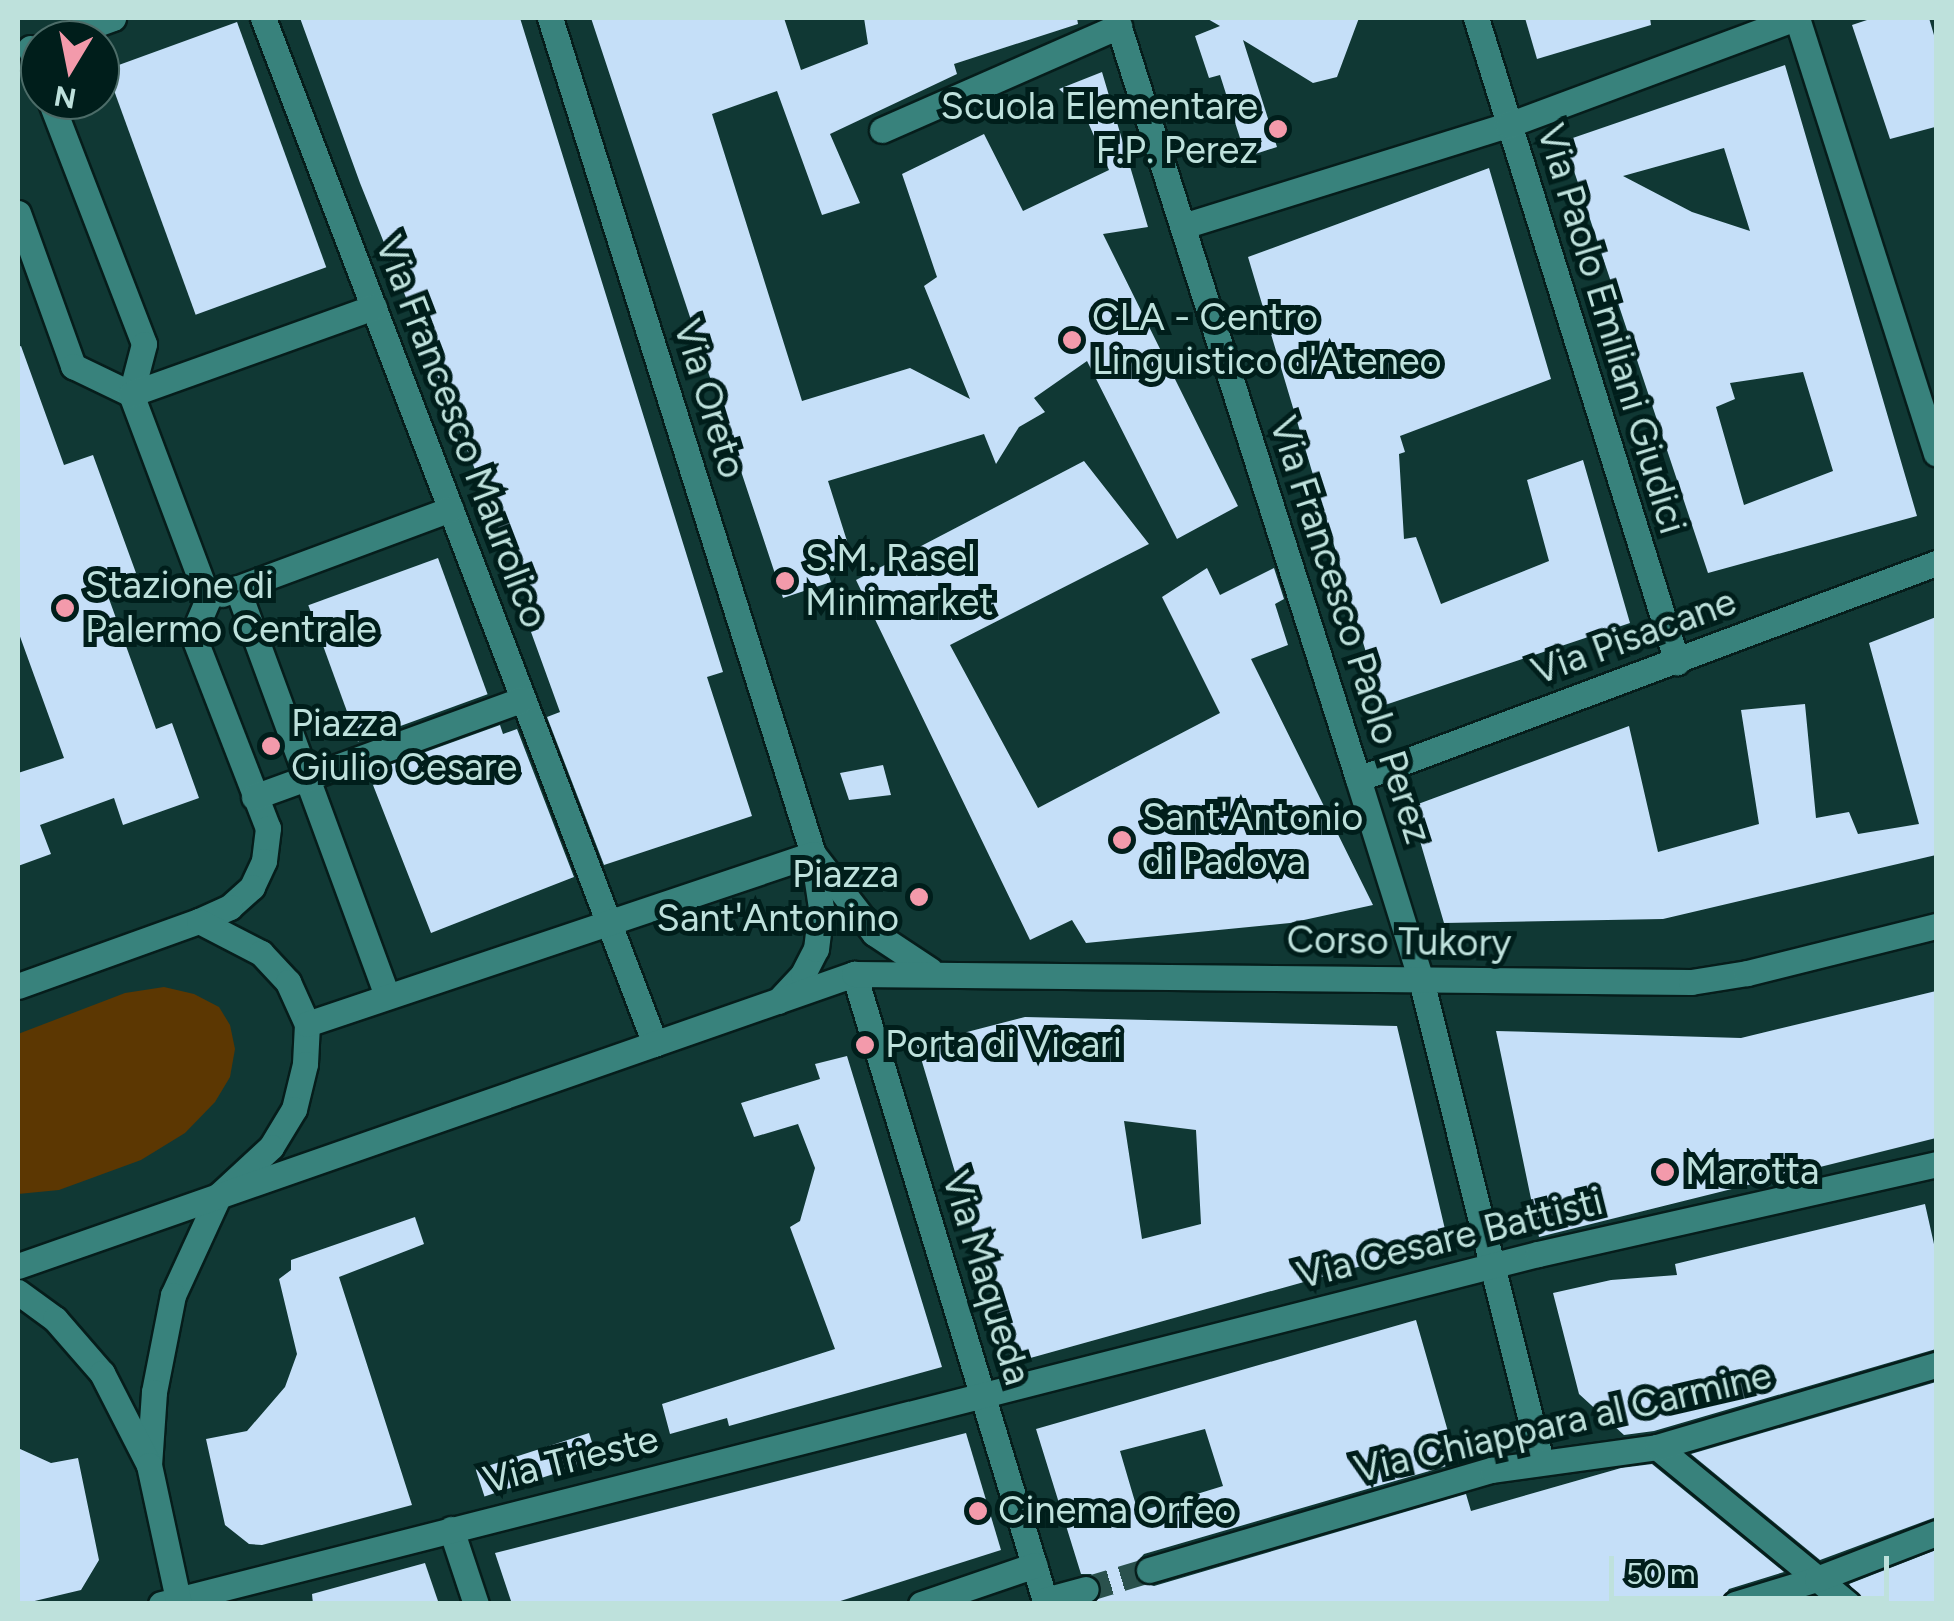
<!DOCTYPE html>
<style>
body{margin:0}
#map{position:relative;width:1954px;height:1621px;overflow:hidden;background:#103834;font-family:Figtree,sans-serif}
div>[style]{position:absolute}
.green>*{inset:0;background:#5c3702}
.building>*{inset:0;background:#c5dff8;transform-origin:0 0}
.minor-tunnel>*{height:25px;margin-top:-12.5px;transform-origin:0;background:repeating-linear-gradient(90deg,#2a514d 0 25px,transparent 0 37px)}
.roads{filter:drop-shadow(2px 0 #061d1b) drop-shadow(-2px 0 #061d1b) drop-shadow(0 2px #061d1b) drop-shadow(0 -2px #061d1b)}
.pedestrian>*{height:25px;margin:-12.5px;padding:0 12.5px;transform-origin:12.5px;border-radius:12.5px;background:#38827c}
.minor>*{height:25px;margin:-12.5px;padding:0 12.5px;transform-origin:12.5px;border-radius:12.5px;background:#38827c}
.tertiary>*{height:25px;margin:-12.5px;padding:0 12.5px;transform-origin:12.5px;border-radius:12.5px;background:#38827c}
.dots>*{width:28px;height:28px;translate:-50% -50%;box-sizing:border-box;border:5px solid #001e1b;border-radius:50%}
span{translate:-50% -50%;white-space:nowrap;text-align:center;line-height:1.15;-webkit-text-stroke:10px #001e1b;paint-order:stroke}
.poi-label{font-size:38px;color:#bee1dc}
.right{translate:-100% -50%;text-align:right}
.left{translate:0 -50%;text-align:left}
.street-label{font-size:38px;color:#bee1dc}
.frame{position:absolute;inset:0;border:20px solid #bee1dc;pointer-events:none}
.north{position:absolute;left:20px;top:20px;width:100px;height:100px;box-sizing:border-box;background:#001e1b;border:2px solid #4c6c68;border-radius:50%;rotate:190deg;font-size:28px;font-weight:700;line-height:40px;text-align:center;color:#bee1dc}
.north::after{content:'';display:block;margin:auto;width:35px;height:45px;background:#f39aab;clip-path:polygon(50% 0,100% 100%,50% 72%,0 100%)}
.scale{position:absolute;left:1609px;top:1556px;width:280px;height:45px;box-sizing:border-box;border:5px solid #bee1dc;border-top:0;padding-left:12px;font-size:30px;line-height:35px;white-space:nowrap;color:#bee1dc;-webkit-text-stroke:8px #001e1b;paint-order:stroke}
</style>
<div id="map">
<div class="green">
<div style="clip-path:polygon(164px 987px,194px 994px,219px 1007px,230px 1025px,235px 1049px,230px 1077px,215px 1102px,185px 1133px,141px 1160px,59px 1190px,18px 1194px,18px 1034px,125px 993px)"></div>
</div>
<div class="building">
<div style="clip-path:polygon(300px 18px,520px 18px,723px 672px,707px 677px,752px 816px,604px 865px,547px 717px,560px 712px,531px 632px,539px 629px,360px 183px)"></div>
<div style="clip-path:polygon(591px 18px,784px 18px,801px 70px,868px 44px,864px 18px,1077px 18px,1078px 24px,954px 64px,957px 74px,830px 134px,860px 203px,822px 215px,777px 91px,712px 114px,802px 401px,910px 368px,970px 399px,924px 286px,937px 277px,902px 174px,984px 134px,1023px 211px,1109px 170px,1083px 111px,1059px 89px,1102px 72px,1148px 227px,1103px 234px,1238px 506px,1177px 539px,1087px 361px,1034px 398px,1045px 412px,1019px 427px,996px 464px,984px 434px,828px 481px,853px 560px,827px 570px,831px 582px,783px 598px)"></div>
<div style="clip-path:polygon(1206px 18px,1359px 18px,1337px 77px,1313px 83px,1243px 40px,1277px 147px,1246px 157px,1220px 75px,1209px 78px,1195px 36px,1220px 26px)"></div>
<div style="clip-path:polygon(1525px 18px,1650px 18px,1651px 25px,1537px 59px)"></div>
<div style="clip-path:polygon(1873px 18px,1929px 18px,1936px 42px,1935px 127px,1890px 139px,1852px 25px)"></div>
<div style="left:237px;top:22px;width:261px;height:139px;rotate:70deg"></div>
<div style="clip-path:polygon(evenodd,1785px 65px,1917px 516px,1708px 573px,1564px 141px,1785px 65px,1724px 148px,1750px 231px,1692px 212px,1623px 176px,1724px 148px,1785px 65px,1803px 372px,1833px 471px,1744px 505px,1716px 407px,1735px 399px,1730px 383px,1803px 372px)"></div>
<div style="clip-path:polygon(1489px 168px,1551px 379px,1400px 436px,1405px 452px,1399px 454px,1404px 539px,1416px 537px,1441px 604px,1549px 561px,1527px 480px,1583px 460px,1630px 623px,1382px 706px,1248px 257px)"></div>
<div style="clip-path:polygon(21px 346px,64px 465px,93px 455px,136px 573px,104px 585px,156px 729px,172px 723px,199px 798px,123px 825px,114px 798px,40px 825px,51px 854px,18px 866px,18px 773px,64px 758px,18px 631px,18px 347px)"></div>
<div style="clip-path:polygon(1084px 461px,1149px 544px,950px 645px,1038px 808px,1220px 713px,1162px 597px,1207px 568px,1220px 595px,1274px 568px,1284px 599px,1275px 604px,1288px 645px,1251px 659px,1373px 905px,1290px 923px,1086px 943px,1072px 920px,1030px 940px,856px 580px)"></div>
<div style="left:438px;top:558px;width:145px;height:138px;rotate:70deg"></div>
<div style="clip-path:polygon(1936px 617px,1936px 855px,1663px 919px,1444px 923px,1410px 807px,1629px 726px,1658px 852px,1759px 824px,1741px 710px,1805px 704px,1816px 818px,1849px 812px,1858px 834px,1919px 824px,1869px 643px)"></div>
<div style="clip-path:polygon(500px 725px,503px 734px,517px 729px,574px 877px,431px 933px,373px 785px,377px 783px,373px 771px)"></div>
<div style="clip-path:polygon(883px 765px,891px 795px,849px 800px,840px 773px)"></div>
<div style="clip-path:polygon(1936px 991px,1936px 1138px,1539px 1237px,1496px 1031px,1741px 1038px)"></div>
<div style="clip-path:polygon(evenodd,1025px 1017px,1397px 1026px,1448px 1242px,1012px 1363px,917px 1045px,1025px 1017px,1124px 1121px,1196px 1130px,1201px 1224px,1142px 1239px,1124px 1121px)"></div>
<div style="clip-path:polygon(847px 1056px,942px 1367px,729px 1426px,727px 1418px,670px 1434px,662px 1404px,835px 1349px,790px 1227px,800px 1221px,815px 1168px,798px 1124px,754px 1137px,741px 1103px,820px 1079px,815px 1064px)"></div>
<div style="clip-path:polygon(1925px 1204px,1936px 1253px,1936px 1349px,1654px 1431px,1624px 1435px,1579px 1394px,1553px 1293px,1611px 1280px,1677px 1275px,1675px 1264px)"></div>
<div style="clip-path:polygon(415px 1217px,424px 1244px,339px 1277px,412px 1505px,262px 1545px,249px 1544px,225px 1525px,206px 1439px,247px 1431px,285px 1387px,297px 1354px,279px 1279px,291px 1270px,291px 1260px)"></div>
<div style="clip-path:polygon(evenodd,1416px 1320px,1457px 1463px,1144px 1554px,1134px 1565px,1137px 1581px,1154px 1586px,1466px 1494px,1471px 1511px,1621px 1468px,1652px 1464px,1784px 1572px,1729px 1589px,1719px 1604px,1093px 1604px,1101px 1594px,1101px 1584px,1091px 1574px,1081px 1574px,1036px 1429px,1416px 1320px,1205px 1429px,1223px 1486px,1138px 1512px,1120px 1451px,1205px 1429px)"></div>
<div style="clip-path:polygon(1936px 1382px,1936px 1517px,1820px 1560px,1691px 1454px)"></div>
<div style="left:589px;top:1433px;width:28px;height:119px;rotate:72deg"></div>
<div style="clip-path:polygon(966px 1433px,1001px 1550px,831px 1604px,512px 1604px,495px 1553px)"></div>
<div style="clip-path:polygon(18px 1448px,51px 1463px,78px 1458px,99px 1560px,81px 1590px,22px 1604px,18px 1604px)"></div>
<div style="clip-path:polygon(1936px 1550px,1936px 1604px,1864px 1604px,1849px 1584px)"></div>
<div style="clip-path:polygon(425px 1563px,439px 1604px,313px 1604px,312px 1594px)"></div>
</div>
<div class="minor-tunnel">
<div style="left:1086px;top:1589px;width:66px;rotate:-16.8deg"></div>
</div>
<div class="roads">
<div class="pedestrian">
<div style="left:854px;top:974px;width:659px;rotate:73.05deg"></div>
<div style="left:1421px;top:980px;width:497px;rotate:76deg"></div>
</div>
<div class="minor">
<div style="left:263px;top:18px;width:1098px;rotate:69.09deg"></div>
<div style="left:1476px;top:18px;width:675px;rotate:72.67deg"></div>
<div style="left:1797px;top:18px;width:457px;rotate:72.3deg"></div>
<div style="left:53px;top:40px;width:64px;rotate:-20.1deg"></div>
<div style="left:30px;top:48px;width:27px;rotate:68deg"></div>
<div style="left:50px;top:100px;width:261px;rotate:68.9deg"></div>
<div style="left:144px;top:344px;width:52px;rotate:104.6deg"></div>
<div style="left:882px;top:130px;width:259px;rotate:-23.7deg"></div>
<div style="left:18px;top:213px;width:163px;rotate:70.2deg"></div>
<div style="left:73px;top:366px;width:64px;rotate:25.8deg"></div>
<div style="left:131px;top:394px;width:219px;rotate:69.4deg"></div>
<div style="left:208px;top:599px;width:39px;rotate:113deg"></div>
<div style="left:193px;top:635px;width:207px;rotate:68.8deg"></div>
<div style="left:268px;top:828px;width:33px;rotate:97deg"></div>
<div style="left:264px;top:861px;width:29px;rotate:115deg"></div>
<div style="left:252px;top:887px;width:30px;rotate:138deg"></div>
<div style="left:230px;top:907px;width:34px;rotate:156deg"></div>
<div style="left:1183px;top:226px;width:340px;rotate:-17.3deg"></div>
<div style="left:1508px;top:125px;width:307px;rotate:-20.4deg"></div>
<div style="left:131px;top:394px;width:258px;rotate:-19.7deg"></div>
<div style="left:237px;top:588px;width:435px;rotate:69.8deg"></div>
<div style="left:222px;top:594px;width:244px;rotate:-20.4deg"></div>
<div style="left:1358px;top:779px;width:211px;rotate:72.6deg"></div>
<div style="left:254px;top:797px;width:286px;rotate:-20deg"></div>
<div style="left:778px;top:1001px;width:37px;rotate:-47deg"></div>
<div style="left:803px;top:974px;width:28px;rotate:-63deg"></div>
<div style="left:816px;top:949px;width:41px;rotate:-83deg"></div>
<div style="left:821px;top:908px;width:55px;rotate:-98.4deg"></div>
<div style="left:1657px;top:1447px;width:247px;rotate:39.4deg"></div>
<div style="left:451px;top:1529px;width:79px;rotate:71.6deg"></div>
<div style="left:1149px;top:1570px;width:357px;rotate:-16.3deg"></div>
<div style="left:1492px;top:1470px;width:167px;rotate:-7.9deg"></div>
<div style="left:1657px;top:1447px;width:291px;rotate:-16.4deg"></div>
<div style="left:1045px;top:1600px;width:42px;rotate:-15deg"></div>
<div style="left:161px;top:1604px;width:1421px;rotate:-14.26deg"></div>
<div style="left:1538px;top:1254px;width:408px;rotate:-12.7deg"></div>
<div style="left:921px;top:1604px;width:120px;rotate:-18.9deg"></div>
<div style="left:1735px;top:1604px;width:86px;rotate:-17deg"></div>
<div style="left:1817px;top:1579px;width:128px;rotate:-21.1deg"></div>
</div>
<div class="tertiary">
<div style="left:550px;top:18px;width:876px;rotate:72.54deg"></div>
<div style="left:813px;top:854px;width:100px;rotate:52.3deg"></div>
<div style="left:874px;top:933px;width:67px;rotate:33.5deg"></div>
<div style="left:1116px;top:18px;width:799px;rotate:72.36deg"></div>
<div style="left:1358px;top:779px;width:617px;rotate:-20.49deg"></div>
<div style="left:18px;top:986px;width:192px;rotate:-19.8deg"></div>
<div style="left:199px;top:921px;width:70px;rotate:27.3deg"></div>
<div style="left:261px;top:953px;width:40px;rotate:47deg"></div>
<div style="left:288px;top:982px;width:46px;rotate:65.7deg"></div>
<div style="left:307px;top:1024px;width:40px;rotate:92.9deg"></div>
<div style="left:305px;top:1064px;width:46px;rotate:103.7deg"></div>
<div style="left:294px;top:1109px;width:44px;rotate:121.2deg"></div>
<div style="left:271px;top:1147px;width:71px;rotate:137.3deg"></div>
<div style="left:219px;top:1195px;width:110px;rotate:114.7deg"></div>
<div style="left:173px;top:1295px;width:99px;rotate:101.1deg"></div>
<div style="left:154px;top:1392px;width:73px;rotate:93.9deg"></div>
<div style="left:307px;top:1024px;width:534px;rotate:-18.57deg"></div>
<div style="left:18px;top:1266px;width:886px;rotate:-19.25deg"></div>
<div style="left:854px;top:974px;width:837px;rotate:0.55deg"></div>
<div style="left:1691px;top:982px;width:57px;rotate:-9.1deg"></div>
<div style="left:1747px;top:973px;width:195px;rotate:-14deg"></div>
<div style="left:18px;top:1292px;width:46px;rotate:36.1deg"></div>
<div style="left:55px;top:1319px;width:72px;rotate:49deg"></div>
<div style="left:102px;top:1373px;width:103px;rotate:62.9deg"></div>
<div style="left:149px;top:1465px;width:142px;rotate:77.8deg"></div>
</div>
</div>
<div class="dots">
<div style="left:1278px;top:129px;background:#f39aab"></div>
<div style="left:1072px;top:340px;background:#f39aab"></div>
<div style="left:785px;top:581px;background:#f39aab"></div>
<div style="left:65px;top:608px;background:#f39aab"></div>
<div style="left:271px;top:746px;background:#f39aab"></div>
<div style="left:1122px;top:840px;background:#f39aab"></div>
<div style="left:919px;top:897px;background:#f39aab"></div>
<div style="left:865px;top:1045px;background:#f39aab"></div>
<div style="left:1665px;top:1172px;background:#f39aab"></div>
<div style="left:978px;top:1511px;background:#f39aab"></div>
</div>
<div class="poi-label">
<span class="right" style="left:1258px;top:129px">Scuola Elementare<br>F.P. Perez</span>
<span class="left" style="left:1092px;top:340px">CLA - Centro<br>Linguistico d'Ateneo</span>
<span class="left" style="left:805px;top:581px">S.M. Rasel<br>Minimarket</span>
<span class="left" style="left:85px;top:608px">Stazione di<br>Palermo Centrale</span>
<span class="left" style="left:291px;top:746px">Piazza<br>Giulio Cesare</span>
<span class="left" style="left:1142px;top:840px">Sant'Antonio<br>di Padova</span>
<span class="right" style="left:899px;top:897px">Piazza<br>Sant'Antonino</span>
<span class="left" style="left:885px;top:1045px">Porta di Vicari</span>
<span class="left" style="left:1685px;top:1172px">Marotta</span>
<span class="left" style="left:998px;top:1511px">Cinema Orfeo</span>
</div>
<div class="street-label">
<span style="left:1611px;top:329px;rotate:73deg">Via Paolo Emiliani Giudici</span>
<span style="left:709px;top:399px;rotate:73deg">Via Oreto</span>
<span style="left:461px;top:432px;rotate:69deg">Via Francesco Maurolico</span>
<span style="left:1350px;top:630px;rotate:72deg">Via Francesco Paolo Perez</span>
<span style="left:1634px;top:637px;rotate:-20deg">Via Pisacane</span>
<span style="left:1399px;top:942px;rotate:1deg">Corso Tukory</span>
<span style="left:1450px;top:1239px;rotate:-14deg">Via Cesare Battisti</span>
<span style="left:986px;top:1278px;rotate:73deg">Via Maqueda</span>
<span style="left:1563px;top:1423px;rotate:-13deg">Via Chiappara al Carmine</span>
<span style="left:571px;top:1460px;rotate:-14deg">Via Trieste</span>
</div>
<div class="frame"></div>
<div class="north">N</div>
<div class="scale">50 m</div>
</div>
